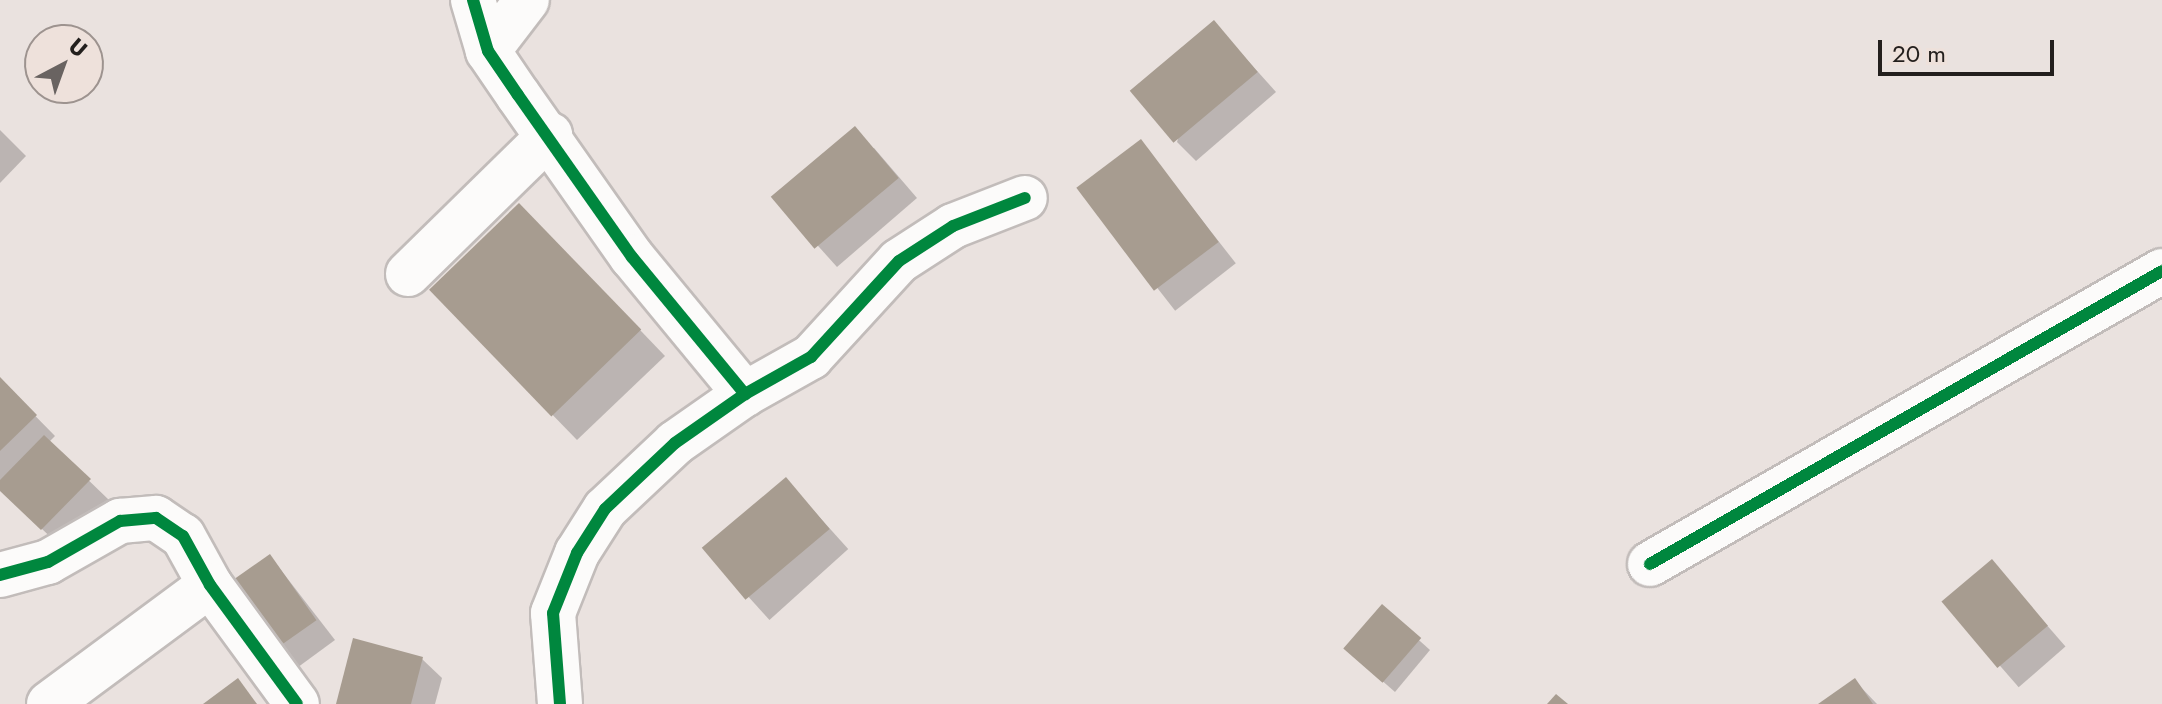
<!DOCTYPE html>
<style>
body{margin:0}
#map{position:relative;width:2162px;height:704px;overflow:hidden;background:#eae2df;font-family:Jost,sans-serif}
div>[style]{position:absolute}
.shadow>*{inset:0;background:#0003;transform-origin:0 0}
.building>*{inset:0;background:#a79c90;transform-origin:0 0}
.roads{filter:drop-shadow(2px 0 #c2bcba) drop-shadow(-2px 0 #c2bcba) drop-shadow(0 2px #c2bcba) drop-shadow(0 -2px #c2bcba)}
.street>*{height:44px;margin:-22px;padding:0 22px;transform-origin:22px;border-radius:22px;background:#fcfbfa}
.cycleway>*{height:12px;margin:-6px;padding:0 6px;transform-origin:6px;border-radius:6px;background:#00873e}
span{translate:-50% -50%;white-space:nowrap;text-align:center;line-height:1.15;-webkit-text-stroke:6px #eee1db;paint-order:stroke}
.north{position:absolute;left:24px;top:24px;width:80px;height:80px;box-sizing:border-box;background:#eee1db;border:2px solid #9d938f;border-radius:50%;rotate:41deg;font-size:22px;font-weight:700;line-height:32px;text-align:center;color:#231f1d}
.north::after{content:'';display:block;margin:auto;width:28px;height:36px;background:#696361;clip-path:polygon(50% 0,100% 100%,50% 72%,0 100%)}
.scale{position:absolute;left:1878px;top:40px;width:176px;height:36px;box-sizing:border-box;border:4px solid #231f1d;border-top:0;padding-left:10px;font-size:24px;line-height:28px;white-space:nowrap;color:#231f1d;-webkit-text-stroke:6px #eee1db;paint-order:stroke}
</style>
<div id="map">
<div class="shadow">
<div style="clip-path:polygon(1214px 23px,1276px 92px,1196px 161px,1177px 142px)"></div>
<div style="clip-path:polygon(0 130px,26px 156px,0 183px)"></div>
<div style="left:1141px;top:142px;width:154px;height:77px;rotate:52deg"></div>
<div style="clip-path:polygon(874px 148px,917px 198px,837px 267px,775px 198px)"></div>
<div style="clip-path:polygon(544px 230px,665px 356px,577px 440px,431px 290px)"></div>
<div style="clip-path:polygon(0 380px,55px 436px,49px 442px,109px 500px,62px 548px,0 489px)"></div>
<div style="left:786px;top:480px;width:93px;height:106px;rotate:48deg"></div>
<div style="clip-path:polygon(270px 556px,335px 640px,290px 673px,270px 653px)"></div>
<div style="left:1992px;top:562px;width:112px;height:62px;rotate:49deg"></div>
<div style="clip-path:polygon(1382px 607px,1430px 650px,1395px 692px,1356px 658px)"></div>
<div style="clip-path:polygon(422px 659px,442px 678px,435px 704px,338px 704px)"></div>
<div style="clip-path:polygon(1855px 681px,1877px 704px,1821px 704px)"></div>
</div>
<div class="building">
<div style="left:1214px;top:20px;width:68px;height:110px;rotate:50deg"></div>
<div style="left:855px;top:126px;width:68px;height:110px;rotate:50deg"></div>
<div style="left:1141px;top:139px;width:129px;height:81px;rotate:53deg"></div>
<div style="left:519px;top:203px;width:176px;height:125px;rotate:46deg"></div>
<div style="clip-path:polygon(0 377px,37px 415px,0 451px)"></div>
<div style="clip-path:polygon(44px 435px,91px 479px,41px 530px,0 491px,0 480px)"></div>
<div style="left:786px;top:477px;width:68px;height:110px;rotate:50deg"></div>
<div style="left:270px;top:554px;width:81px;height:60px;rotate:55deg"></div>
<div style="left:1992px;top:559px;width:87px;height:66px;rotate:50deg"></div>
<div style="left:1382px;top:604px;width:52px;height:59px;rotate:41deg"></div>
<div style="clip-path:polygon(353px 638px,423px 657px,411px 704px,336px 704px)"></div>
<div style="clip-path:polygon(238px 678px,257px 704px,203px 704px)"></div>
<div style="clip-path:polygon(1855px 678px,1873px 704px,1818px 704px)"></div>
<div style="clip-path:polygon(1556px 694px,1568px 704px,1547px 704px)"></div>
</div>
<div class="roads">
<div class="street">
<div style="left:473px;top:0;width:53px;rotate:73.6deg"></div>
<div style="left:488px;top:51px;width:53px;rotate:55.7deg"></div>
<div style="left:518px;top:95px;width:198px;rotate:54.9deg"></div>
<div style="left:632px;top:257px;width:178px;rotate:50.5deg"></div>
<div style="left:488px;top:51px;width:64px;rotate:-52.6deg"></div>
<div style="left:408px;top:274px;width:199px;rotate:-44.4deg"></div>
<div style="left:1650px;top:564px;width:590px;rotate:-29.78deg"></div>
<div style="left:0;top:575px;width:50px;rotate:-15.2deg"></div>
<div style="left:48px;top:562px;width:83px;rotate:-29.7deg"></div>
<div style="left:120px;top:521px;width:36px;rotate:-5deg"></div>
<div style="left:156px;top:518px;width:32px;rotate:34deg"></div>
<div style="left:183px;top:536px;width:56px;rotate:61.1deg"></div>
<div style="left:210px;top:585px;width:147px;rotate:53.8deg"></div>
<div style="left:49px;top:704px;width:200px;rotate:-36.5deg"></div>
<div style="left:560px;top:704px;width:91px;rotate:-94.4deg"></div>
<div style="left:553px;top:613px;width:65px;rotate:-68.2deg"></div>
<div style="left:577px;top:553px;width:52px;rotate:-57.5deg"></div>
<div style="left:605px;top:509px;width:96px;rotate:-43.3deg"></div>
<div style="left:675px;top:443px;width:85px;rotate:-35deg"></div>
<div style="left:745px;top:394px;width:76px;rotate:-29.3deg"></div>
<div style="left:811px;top:357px;width:130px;rotate:-47.5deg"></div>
<div style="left:899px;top:261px;width:64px;rotate:-32.9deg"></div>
<div style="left:953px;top:226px;width:77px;rotate:-21.3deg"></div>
</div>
</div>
<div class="cycleway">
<div style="left:473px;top:0;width:53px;rotate:73.6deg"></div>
<div style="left:488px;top:51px;width:53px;rotate:55.7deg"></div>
<div style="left:518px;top:95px;width:198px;rotate:54.9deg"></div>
<div style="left:632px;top:257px;width:178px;rotate:50.5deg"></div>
<div style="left:1650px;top:564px;width:590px;rotate:-29.78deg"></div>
<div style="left:0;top:575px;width:50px;rotate:-15.2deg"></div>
<div style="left:48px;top:562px;width:83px;rotate:-29.7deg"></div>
<div style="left:120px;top:521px;width:36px;rotate:-5deg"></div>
<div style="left:156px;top:518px;width:32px;rotate:34deg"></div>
<div style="left:183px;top:536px;width:56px;rotate:61.1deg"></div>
<div style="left:210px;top:585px;width:147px;rotate:53.8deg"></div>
<div style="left:560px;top:704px;width:91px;rotate:-94.4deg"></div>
<div style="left:553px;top:613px;width:65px;rotate:-68.2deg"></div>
<div style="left:577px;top:553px;width:52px;rotate:-57.5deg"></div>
<div style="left:605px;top:509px;width:96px;rotate:-43.3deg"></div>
<div style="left:675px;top:443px;width:85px;rotate:-35deg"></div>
<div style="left:745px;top:394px;width:76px;rotate:-29.3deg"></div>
<div style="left:811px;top:357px;width:130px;rotate:-47.5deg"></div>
<div style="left:899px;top:261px;width:64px;rotate:-32.9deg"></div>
<div style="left:953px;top:226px;width:77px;rotate:-21.3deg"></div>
</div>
<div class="north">U</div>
<div class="scale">20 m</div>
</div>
